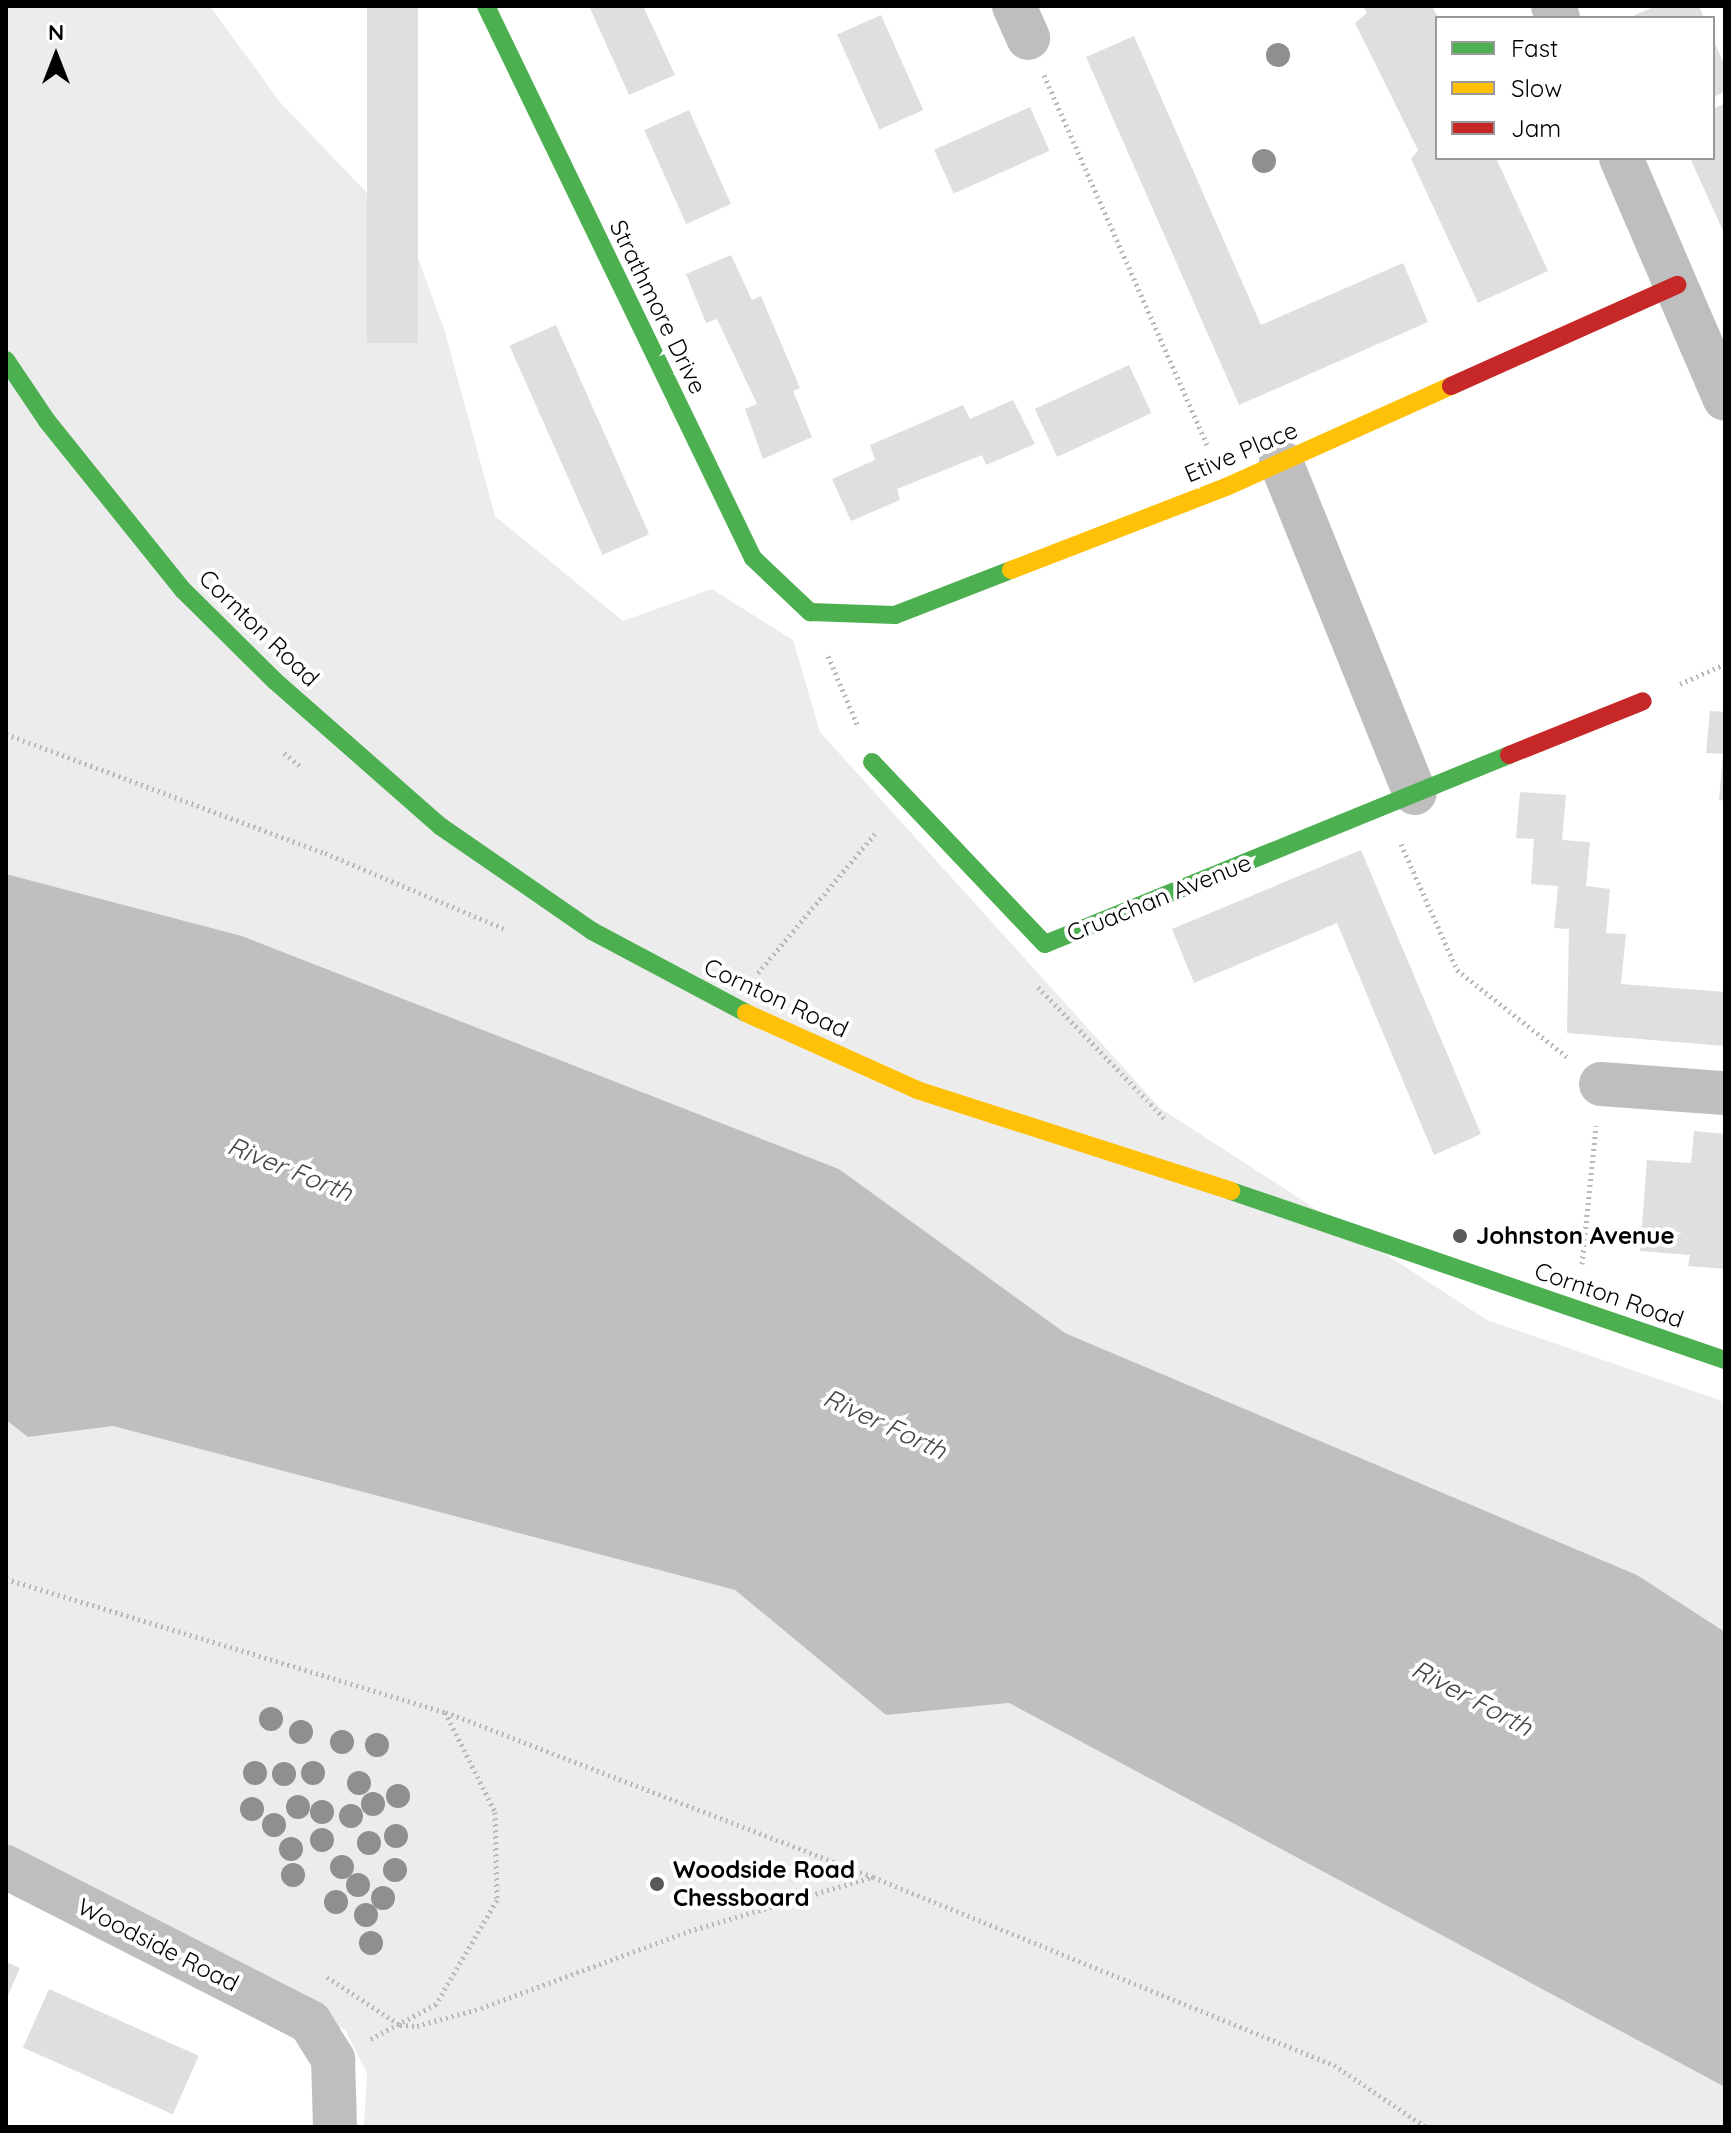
<!DOCTYPE html>
<style>
body{margin:0}
#map{position:relative;width:1731px;height:2133px;overflow:hidden;background:#fff;font-family:Quicksand,sans-serif}
div>[style]{position:absolute}
.green>*{inset:0;background:#ececec}
.water>*{inset:0;background:#bfbfbf}
.building>*{inset:0;background:#dfdfdf;transform-origin:0 0}
.path>*{height:5px;margin-top:-2.5px;transform-origin:0;background:repeating-linear-gradient(90deg,#b9b9b9 0 2px,transparent 0 6px)}
.street>*{height:44px;margin:-22px;padding:0 22px;transform-origin:22px;border-radius:22px;background:#bebebe}
.fast>*{height:18px;margin:-9px;padding:0 9px;transform-origin:9px;border-radius:9px;background:#4caf50}
.slow>*{height:18px;margin:-9px;padding:0 9px;transform-origin:9px;border-radius:9px;background:#ffc107}
.jam>*{height:18px;margin:-9px;padding:0 9px;transform-origin:9px;border-radius:9px;background:#c62828}
.trees>*{width:24px;height:24px;margin:-12px;border-radius:50%;background:#8f8f8f}
.dots>*{width:22px;height:22px;translate:-50% -50%;box-sizing:border-box;border:4px solid #fff;border-radius:50%}
span{translate:-50% -50%;white-space:nowrap;text-align:center;line-height:1.15;-webkit-text-stroke:8px #fff;paint-order:stroke}
.street-label{font-size:24px;color:#000}
.poi-label{font-size:24px;color:#000;font-weight:700}
.left{translate:0 -50%;text-align:left}
.water-label{font-size:26px;color:#444;font-style:italic}
.frame{position:absolute;inset:0;border:8px solid #000;pointer-events:none}
.legend{position:absolute;left:1435px;top:16px;width:280px;height:144px;box-sizing:border-box;background:#fff;border:2px solid #999;margin:0;padding:10px 14px;list-style:none;font-size:24px;color:#000}
.legend li{display:flex;align-items:center;gap:16px;height:40px}
.legend b{width:40px;border:2px solid #999}
.north{position:absolute;left:16px;top:16px;width:80px;height:80px;-webkit-text-stroke:6px #fff;paint-order:stroke;rotate:0deg;font-size:22px;font-weight:700;line-height:32px;text-align:center;color:#000}
.north::after{content:'';display:block;margin:auto;width:28px;height:36px;background:#000;clip-path:polygon(50% 0,100% 100%,50% 72%,0 100%)}
</style>
<div id="map">
<div class="green">
<div style="clip-path:polygon(6px 6px,210px 6px,279px 101px,411px 239px,445px 332px,495px 516px,623px 621px,712px 589px,793px 640px,820px 732px,1160px 1108px,1487px 1320px,1725px 1402px,1725px 1632px,1637px 1575px,1065px 1333px,839px 1169px,242px 936px,6px 874px)"></div>
<div style="clip-path:polygon(6px 1420px,29px 1437px,113px 1426px,735px 1590px,886px 1715px,1009px 1703px,1720px 2083px,1725px 2087px,1725px 2127px,364px 2127px,367px 2073px,345px 2030px,166px 1930px,6px 1856px)"></div>
</div>
<div class="water">
<div style="clip-path:polygon(6px 874px,242px 936px,839px 1169px,1065px 1333px,1637px 1575px,1725px 1632px,1725px 2087px,1009px 1703px,886px 1715px,735px 1590px,113px 1426px,28px 1437px,6px 1420px)"></div>
</div>
<div class="building">
<div style="left:367px;top:6px;width:51px;height:337px"></div>
<div style="clip-path:polygon(589px 6px,643px 6px,675px 75px,629px 95px)"></div>
<div style="clip-path:polygon(1363px 6px,1432px 6px,1438px 18px,1437px 158px,1496px 158px,1548px 271px,1478px 303px,1411px 159px,1418px 150px,1355px 23px,1367px 13px)"></div>
<div style="clip-path:polygon(1656px 6px,1699px 6px,1704px 18px,1628px 18px)"></div>
<div style="left:881px;top:15px;width:104px;height:48px;rotate:66deg"></div>
<div style="clip-path:polygon(1134px 36px,1261px 325px,1403px 263px,1428px 322px,1239px 405px,1086px 57px)"></div>
<div style="clip-path:polygon(1713px 39px,1725px 66px,1725px 92px,1713px 97px)"></div>
<div style="clip-path:polygon(1725px 103px,1725px 235px,1690px 158px,1713px 158px,1713px 109px)"></div>
<div style="left:1030px;top:107px;width:48px;height:105px;rotate:66deg"></div>
<div style="left:689px;top:110px;width:103px;height:49px;rotate:66deg"></div>
<div style="clip-path:polygon(731px 255px,752px 300px,761px 296px,800px 388px,793px 391px,812px 437px,763px 459px,745px 409px,757px 404px,717px 319px,706px 323px,686px 274px)"></div>
<div style="left:556px;top:325px;width:229px;height:51px;rotate:66deg"></div>
<div style="left:1129px;top:365px;width:53px;height:104px;rotate:65deg"></div>
<div style="clip-path:polygon(1013px 400px,1035px 444px,986px 465px,982px 455px,897px 489px,900px 500px,851px 521px,832px 479px,875px 460px,870px 445px,963px 405px,970px 419px)"></div>
<div style="clip-path:polygon(1710px 711px,1725px 712px,1725px 801px,1719px 800px,1723px 754px,1706px 753px)"></div>
<div style="clip-path:polygon(1520px 792px,1566px 795px,1562px 840px,1590px 842px,1586px 886px,1610px 889px,1606px 933px,1626px 934px,1621px 984px,1725px 992px,1725px 1046px,1567px 1033px,1569px 929px,1554px 928px,1558px 886px,1531px 884px,1534px 839px,1516px 838px)"></div>
<div style="clip-path:polygon(1361px 850px,1481px 1134px,1434px 1155px,1337px 923px,1194px 983px,1172px 929px)"></div>
<div style="clip-path:polygon(1694px 1131px,1725px 1134px,1725px 1269px,1688px 1266px,1690px 1255px,1640px 1251px,1647px 1160px,1691px 1163px)"></div>
<div style="clip-path:polygon(6px 1962px,20px 1968px,6px 2000px)"></div>
<div style="left:49px;top:1989px;width:164px;height:64px;rotate:24deg"></div>
</div>
<div class="path">
<div style="left:1044px;top:75px;width:407px;rotate:66.2deg"></div>
<div style="left:828px;top:656px;width:74px;rotate:66.9deg"></div>
<div style="left:1680px;top:684px;width:49px;rotate:-24deg"></div>
<div style="left:6px;top:734px;width:340px;rotate:20.5deg"></div>
<div style="left:325px;top:853px;width:198px;rotate:22.9deg"></div>
<div style="left:284px;top:753px;width:22px;rotate:39deg"></div>
<div style="left:1401px;top:844px;width:138px;rotate:66deg"></div>
<div style="left:1457px;top:970px;width:140px;rotate:38.3deg"></div>
<div style="left:758px;top:973px;width:185px;rotate:-50deg"></div>
<div style="left:1038px;top:987px;width:186px;rotate:46.1deg"></div>
<div style="left:1582px;top:1264px;width:139px;rotate:-84.2deg"></div>
<div style="left:6px;top:1579px;width:459px;rotate:16.9deg"></div>
<div style="left:445px;top:1712px;width:112px;rotate:63.4deg"></div>
<div style="left:495px;top:1812px;width:88px;rotate:88.7deg"></div>
<div style="left:497px;top:1900px;width:121px;rotate:120.4deg"></div>
<div style="left:436px;top:2004px;width:76px;rotate:151.8deg"></div>
<div style="left:873px;top:1877px;width:498px;rotate:22.2deg"></div>
<div style="left:1334px;top:2065px;width:111px;rotate:34deg"></div>
<div style="left:327px;top:1977px;width:87px;rotate:33.3deg"></div>
<div style="left:400px;top:2025px;width:17px;rotate:3deg"></div>
<div style="left:417px;top:2026px;width:66px;rotate:-15.7deg"></div>
<div style="left:481px;top:2008px;width:222px;rotate:-20.3deg"></div>
<div style="left:689px;top:1931px;width:192px;rotate:-16.4deg"></div>
<div style="left:873px;top:1877px;width:459px;rotate:-158.9deg"></div>
</div>
<div class="street">
<div style="left:1014px;top:6px;width:35px;rotate:66deg"></div>
<div style="left:1553px;top:6px;width:13px;rotate:67deg"></div>
<div style="left:1621px;top:158px;width:262px;rotate:66.7deg"></div>
<div style="left:1281px;top:462px;width:357px;rotate:68deg"></div>
<div style="left:1601px;top:1084px;width:124px;rotate:4.2deg"></div>
<div style="left:6px;top:1867px;width:341px;rotate:27deg"></div>
<div style="left:310px;top:2022px;width:44px;rotate:58.1deg"></div>
<div style="left:333px;top:2059px;width:68px;rotate:88.3deg"></div>
</div>
<div class="fast">
<div style="left:486px;top:6px;width:613px;rotate:64.19deg"></div>
<div style="left:753px;top:558px;width:79px;rotate:43.5deg"></div>
<div style="left:810px;top:612px;width:85px;rotate:2deg"></div>
<div style="left:895px;top:615px;width:124px;rotate:-21.2deg"></div>
<div style="left:6px;top:360px;width:73px;rotate:56.1deg"></div>
<div style="left:47px;top:421px;width:217px;rotate:51.2deg"></div>
<div style="left:183px;top:590px;width:129px;rotate:44.7deg"></div>
<div style="left:275px;top:681px;width:220px;rotate:41.3deg"></div>
<div style="left:440px;top:826px;width:185px;rotate:34.6deg"></div>
<div style="left:592px;top:931px;width:174px;rotate:28deg"></div>
<div style="left:872px;top:762px;width:251px;rotate:46.5deg"></div>
<div style="left:1045px;top:944px;width:501px;rotate:-22.16deg"></div>
<div style="left:1231px;top:1191px;width:522px;rotate:18.89deg"></div>
</div>
<div class="slow">
<div style="left:1011px;top:570px;width:230px;rotate:-21.1deg"></div>
<div style="left:1226px;top:487px;width:247px;rotate:-24.2deg"></div>
<div style="left:746px;top:1013px;width:188px;rotate:24.2deg"></div>
<div style="left:917px;top:1090px;width:330px;rotate:17.8deg"></div>
</div>
<div class="jam">
<div style="left:1451px;top:386px;width:248px;rotate:-24.1deg"></div>
<div style="left:1509px;top:755px;width:144px;rotate:-21.9deg"></div>
</div>
<div class="trees">
<div style="left:1278px;top:55px"></div>
<div style="left:1264px;top:161px"></div>
<div style="left:271px;top:1719px"></div>
<div style="left:301px;top:1732px"></div>
<div style="left:342px;top:1742px"></div>
<div style="left:377px;top:1745px"></div>
<div style="left:255px;top:1773px"></div>
<div style="left:313px;top:1773px"></div>
<div style="left:284px;top:1774px"></div>
<div style="left:359px;top:1783px"></div>
<div style="left:398px;top:1796px"></div>
<div style="left:373px;top:1804px"></div>
<div style="left:298px;top:1807px"></div>
<div style="left:252px;top:1809px"></div>
<div style="left:322px;top:1812px"></div>
<div style="left:351px;top:1816px"></div>
<div style="left:274px;top:1825px"></div>
<div style="left:396px;top:1836px"></div>
<div style="left:322px;top:1840px"></div>
<div style="left:369px;top:1843px"></div>
<div style="left:291px;top:1849px"></div>
<div style="left:342px;top:1867px"></div>
<div style="left:395px;top:1870px"></div>
<div style="left:293px;top:1875px"></div>
<div style="left:358px;top:1885px"></div>
<div style="left:383px;top:1898px"></div>
<div style="left:336px;top:1902px"></div>
<div style="left:366px;top:1915px"></div>
<div style="left:371px;top:1943px"></div>
</div>
<div class="dots">
<div style="left:1460px;top:1236px;background:#595959"></div>
<div style="left:657px;top:1884px;background:#595959"></div>
</div>
<div class="street-label">
<span style="left:658px;top:307px;rotate:64deg">Strathmore Drive</span>
<span style="left:1241px;top:452px;rotate:-23deg">Etive Place</span>
<span style="left:259px;top:628px;rotate:44deg">Cornton Road</span>
<span style="left:1159px;top:898px;rotate:-22deg">Cruachan Avenue</span>
<span style="left:776px;top:998px;rotate:25deg">Cornton Road</span>
<span style="left:1609px;top:1295px;rotate:19deg">Cornton Road</span>
<span style="left:158px;top:1945px;rotate:27deg">Woodside Road</span>
</div>
<div class="poi-label">
<span class="left" style="left:1476px;top:1236px">Johnston Avenue</span>
<span class="left" style="left:673px;top:1884px">Woodside Road<br>Chessboard</span>
</div>
<div class="water-label">
<span style="left:290px;top:1169px;rotate:22deg">River Forth</span>
<span style="left:885px;top:1424px;rotate:25deg">River Forth</span>
<span style="left:1472px;top:1698px;rotate:28deg">River Forth</span>
</div>
<div class="frame"></div>
<ul class="legend">
<li><b style="height:10px;background:#4caf50"></b>Fast</li>
<li><b style="height:10px;background:#ffc107"></b>Slow</li>
<li><b style="height:10px;background:#c62828"></b>Jam</li>
</ul>
<div class="north">N</div>
</div>
